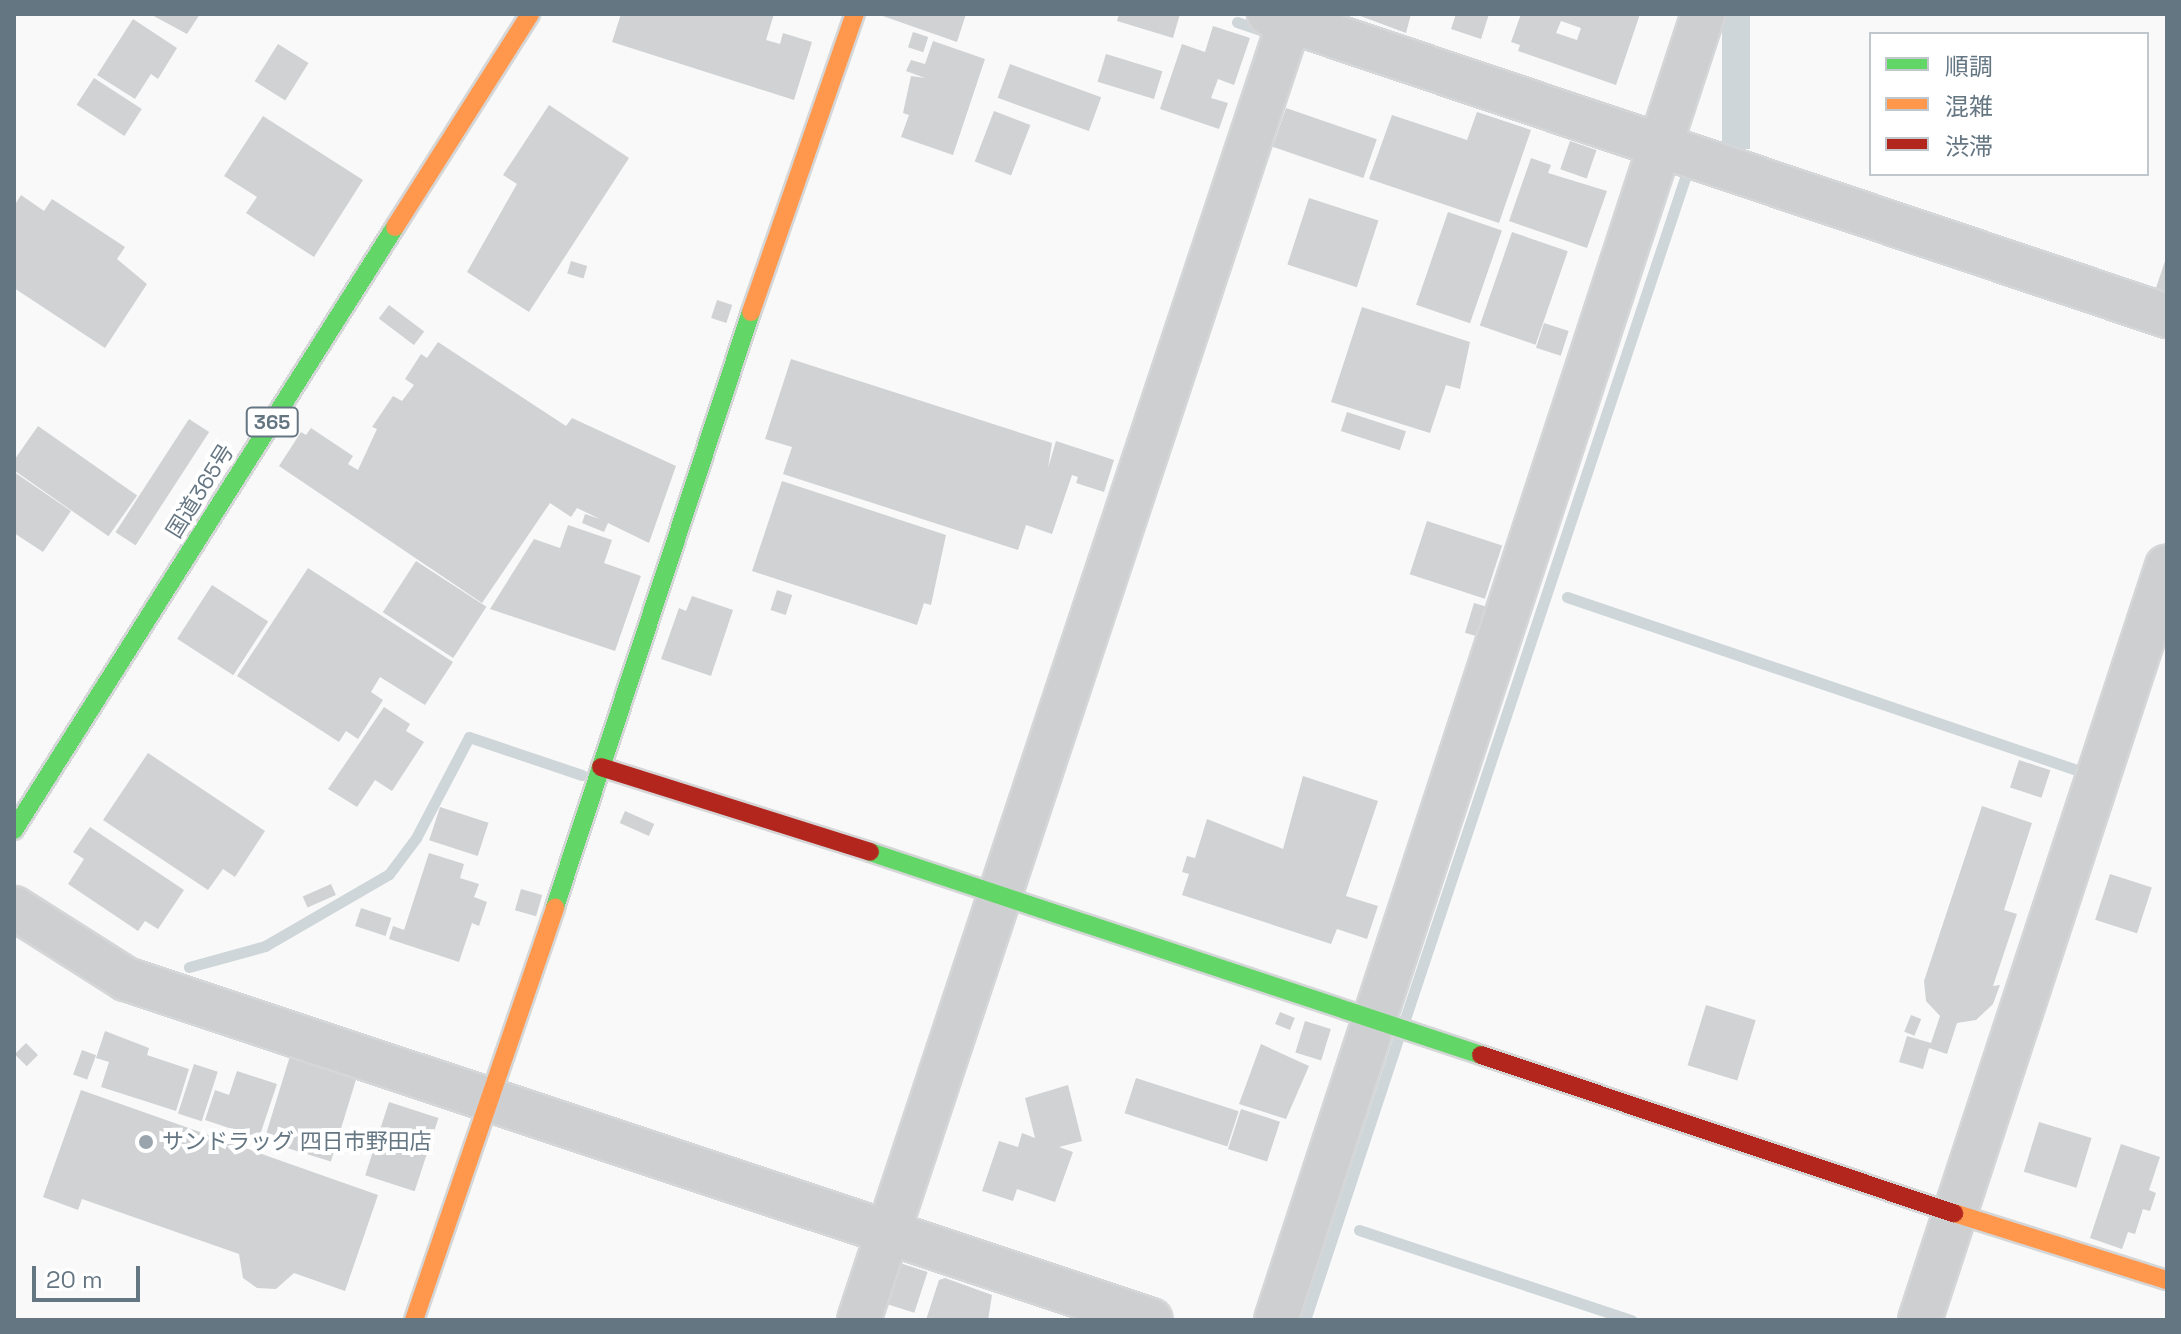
<!DOCTYPE html>
<meta charset="utf-8">
<style>
body{margin:0}
#map{position:relative;width:2181px;height:1334px;overflow:hidden;background:#f9f9f9;font-family:"Space Grotesk","Noto Sans JP",sans-serif}
div>[style]{position:absolute}
.water>*{inset:0;background:#ced6d9;transform-origin:0 0}
.stream>*{height:11px;margin:-5.5px;padding:0 5.5px;transform-origin:5.5px;border-radius:5.5px;background:#ced6d9}
.building>*{inset:0;background:#d0d2d3;transform-origin:0 0}
.roads{filter:drop-shadow(2px 0 #d5d6d7) drop-shadow(-2px 0 #d5d6d7) drop-shadow(0 2px #d5d6d7) drop-shadow(0 -2px #d5d6d7)}
.street>*{height:42px;margin:-21px;padding:0 21px;transform-origin:21px;border-radius:21px;background:#cecfd0}
.fast>*{height:18px;margin:-9px;padding:0 9px;transform-origin:9px;border-radius:9px;background:#63d668}
.slow>*{height:18px;margin:-9px;padding:0 9px;transform-origin:9px;border-radius:9px;background:#ff974d}
.jam>*{height:18px;margin:-9px;padding:0 9px;transform-origin:9px;border-radius:9px;background:#b3261e}
.dots>*{width:22px;height:22px;translate:-50% -50%;box-sizing:border-box;border:4px solid #fff;border-radius:50%}
span{translate:-50% -50%;white-space:nowrap;text-align:center;line-height:1.15;-webkit-text-stroke:8px #fff;paint-order:stroke}
.shield-label span{padding:2px 6px;background:#fff;border:2px solid;border-radius:6px;-webkit-text-stroke-width:0}
.shield-label{font-size:20px;color:#657683;font-weight:700}
.street-label{font-size:22px;color:#657683}
.poi-label{font-size:22px;color:#657683}
.left{translate:0 -50%;text-align:left}
.frame{position:absolute;inset:0;border:16px solid #657683;pointer-events:none}
.legend{position:absolute;left:1869px;top:32px;width:280px;height:144px;box-sizing:border-box;background:#fff;border:2px solid #c1c8cd;margin:0;padding:10px 14px;list-style:none;font-size:24px;color:#657683}
.legend li{display:flex;align-items:center;gap:16px;height:40px}
.legend b{width:40px;border:2px solid #c1c8cd}
.scale{position:absolute;left:32px;top:1266px;width:108px;height:36px;box-sizing:border-box;border:4px solid #657683;border-top:0;padding-left:10px;font-size:24px;line-height:28px;white-space:nowrap;color:#657683;-webkit-text-stroke:6px #fff;paint-order:stroke}
</style>
<div id="map">
<div class="water">
<div style="left:1722px;top:14px;width:28px;height:135px"></div>
</div>
<div class="stream">
<div style="left:1237px;top:22px;width:28px;rotate:19deg"></div>
<div style="left:1567px;top:597px;width:539px;rotate:18.74deg"></div>
<div style="left:189px;top:967px;width:79px;rotate:-15.4deg"></div>
<div style="left:265px;top:946px;width:143px;rotate:-30.1deg"></div>
<div style="left:389px;top:874px;width:45px;rotate:-53.1deg"></div>
<div style="left:416px;top:838px;width:114px;rotate:-62.3deg"></div>
<div style="left:469px;top:737px;width:119px;rotate:18.6deg"></div>
<div style="left:1405px;top:1019px;width:902px;rotate:-71.59deg"></div>
<div style="left:1359px;top:1230px;width:287px;rotate:18.3deg"></div>
<div style="left:1305px;top:1320px;width:300px;rotate:-71.7deg"></div>
</div>
<div class="building">
<div style="clip-path:polygon(150px 14px,200px 14px,187px 34px)"></div>
<div style="clip-path:polygon(621px 14px,774px 14px,766px 40px,780px 44px,783px 33px,812px 42px,794px 100px,612px 42px)"></div>
<div style="clip-path:polygon(877px 14px,966px 14px,957px 42px)"></div>
<div style="clip-path:polygon(1119px 14px,1180px 14px,1173px 38px,1117px 21px)"></div>
<div style="clip-path:polygon(1355px 14px,1411px 14px,1406px 33px)"></div>
<div style="clip-path:polygon(1456px 14px,1489px 14px,1481px 39px,1451px 29px)"></div>
<div style="clip-path:polygon(evenodd,1521px 14px,1640px 14px,1616px 85px,1518px 51px,1520px 45px,1511px 42px,1521px 14px,1561px 21px,1581px 28px,1577px 40px,1556px 33px,1561px 21px)"></div>
<div style="clip-path:polygon(133px 19px,177px 48px,158px 79px,151px 74px,135px 99px,97px 75px)"></div>
<div style="clip-path:polygon(1213px 26px,1250px 38px,1234px 85px,1218px 79px,1211px 98px,1228px 103px,1219px 129px,1160px 109px,1182px 44px,1205px 52px)"></div>
<div style="left:913px;top:32px;width:16px;height:16px;rotate:18deg"></div>
<div style="clip-path:polygon(933px 41px,985px 59px,953px 155px,901px 137px,909px 115px,903px 113px,911px 76px,925px 78px,906px 71px,911px 60px,925px 64px)"></div>
<div style="left:278px;top:44px;width:36px;height:44px;rotate:32deg"></div>
<div style="left:1106px;top:54px;width:59px;height:29px;rotate:17deg"></div>
<div style="left:1010px;top:64px;width:97px;height:36px;rotate:20deg"></div>
<div style="left:94px;top:78px;width:57px;height:32px;rotate:33deg"></div>
<div style="clip-path:polygon(549px 105px,629px 158px,529px 312px,467px 272px,517px 184px,503px 175px)"></div>
<div style="left:1286px;top:108px;width:96px;height:41px;rotate:19deg"></div>
<div style="left:994px;top:111px;width:39px;height:54px;rotate:21deg"></div>
<div style="clip-path:polygon(1477px 112px,1531px 130px,1499px 223px,1369px 179px,1392px 115px,1467px 140px)"></div>
<div style="clip-path:polygon(263px 116px,363px 180px,314px 257px,246px 213px,257px 197px,224px 176px)"></div>
<div style="left:1570px;top:141px;width:28px;height:30px;rotate:19deg"></div>
<div style="clip-path:polygon(1531px 158px,1551px 165px,1548px 173px,1607px 191px,1587px 248px,1509px 221px)"></div>
<div style="clip-path:polygon(21px 195px,44px 211px,52px 199px,125px 247px,117px 259px,147px 284px,105px 348px,14px 288px,14px 206px)"></div>
<div style="left:1309px;top:198px;width:73px;height:70px;rotate:18deg"></div>
<div style="left:1448px;top:212px;width:57px;height:98px;rotate:19deg"></div>
<div style="left:1512px;top:232px;width:59px;height:99px;rotate:19deg"></div>
<div style="clip-path:polygon(2167px 255px,2167px 295px,2155px 291px)"></div>
<div style="left:571px;top:261px;width:17px;height:13px;rotate:17deg"></div>
<div style="left:717px;top:300px;width:16px;height:19px;rotate:18deg"></div>
<div style="left:389px;top:305px;width:44px;height:17px;rotate:37deg"></div>
<div style="clip-path:polygon(1362px 307px,1470px 342px,1460px 389px,1446px 385px,1430px 433px,1331px 402px)"></div>
<div style="left:1544px;top:323px;width:26px;height:26px;rotate:18deg"></div>
<div style="clip-path:polygon(438px 342px,566px 426px,572px 418px,676px 466px,649px 543px,608px 523px,604px 532px,582px 523px,585px 514px,600px 519px,577px 508px,571px 517px,550px 503px,482px 603px,279px 466px,301px 432px,306px 435px,311px 428px,353px 456px,348px 464px,358px 470px,377px 429px,372px 427px,393px 396px,402px 401px,414px 385px,405px 379px,421px 354px,427px 358px)"></div>
<div style="clip-path:polygon(791px 359px,1052px 443px,1048px 468px,1056px 441px,1114px 460px,1104px 492px,1076px 483px,1078px 477px,1072px 475px,1052px 534px,1026px 525px,1018px 550px,783px 474px,792px 447px,765px 439px)"></div>
<div style="left:1347px;top:412px;width:62px;height:20px;rotate:18deg"></div>
<div style="left:189px;top:419px;width:24px;height:135px;rotate:33deg"></div>
<div style="left:38px;top:426px;width:121px;height:50px;rotate:35deg"></div>
<div style="clip-path:polygon(14px 472px,71px 511px,43px 552px,14px 533px)"></div>
<div style="clip-path:polygon(782px 481px,946px 535px,931px 605px,924px 603px,917px 625px,752px 571px)"></div>
<div style="left:1427px;top:521px;width:79px;height:56px;rotate:18deg"></div>
<div style="clip-path:polygon(568px 525px,612px 540px,604px 563px,641px 576px,615px 651px,490px 609px,534px 539px,560px 548px)"></div>
<div style="left:416px;top:561px;width:84px;height:61px;rotate:33deg"></div>
<div style="clip-path:polygon(308px 568px,453px 662px,425px 705px,380px 677px,371px 692px,383px 700px,358px 739px,346px 731px,339px 742px,237px 676px)"></div>
<div style="left:212px;top:585px;width:67px;height:64px;rotate:33deg"></div>
<div style="left:777px;top:590px;width:16px;height:21px;rotate:18deg"></div>
<div style="clip-path:polygon(692px 596px,733px 610px,711px 676px,661px 659px,679px 608px,686px 611px)"></div>
<div style="left:1474px;top:603px;width:14px;height:31px;rotate:17deg"></div>
<div style="clip-path:polygon(384px 707px,410px 724px,406px 731px,424px 742px,392px 791px,375px 780px,357px 807px,328px 789px)"></div>
<div style="clip-path:polygon(148px 753px,265px 831px,235px 877px,223px 869px,208px 890px,103px 820px)"></div>
<div style="left:2019px;top:760px;width:33px;height:29px;rotate:18deg"></div>
<div style="clip-path:polygon(1303px 776px,1378px 801px,1346px 896px,1378px 906px,1367px 939px,1337px 929px,1331px 944px,1182px 895px,1189px 874px,1182px 872px,1187px 856px,1195px 858px,1207px 819px,1283px 849px)"></div>
<div style="clip-path:polygon(1982px 806px,2032px 823px,2004px 910px,2017px 914px,1993px 986px,2000px 985px,1993px 1004px,1976px 1020px,1957px 1023px,1947px 1054px,1929px 1048px,1923px 1069px,1899px 1062px,1907px 1036px,1931px 1043px,1940px 1016px,1926px 1001px,1924px 981px)"></div>
<div style="left:440px;top:807px;width:51px;height:35px;rotate:18deg"></div>
<div style="left:625px;top:811px;width:32px;height:13px;rotate:24deg"></div>
<div style="clip-path:polygon(90px 827px,184px 890px,158px 929px,145px 921px,138px 931px,68px 884px,84px 859px,73px 852px)"></div>
<div style="clip-path:polygon(429px 853px,464px 864px,460px 878px,479px 884px,474px 897px,487px 902px,479px 926px,472px 923px,459px 962px,389px 939px,393px 926px,404px 930px)"></div>
<div style="left:2110px;top:874px;width:44px;height:48px;rotate:18deg"></div>
<div style="left:331px;top:884px;width:12px;height:31px;rotate:66deg"></div>
<div style="left:521px;top:889px;width:22px;height:22px;rotate:16deg"></div>
<div style="left:361px;top:908px;width:32px;height:19px;rotate:18deg"></div>
<div style="left:1706px;top:1005px;width:52px;height:63px;rotate:17deg"></div>
<div style="left:1280px;top:1012px;width:16px;height:13px;rotate:22deg"></div>
<div style="left:1911px;top:1015px;width:11px;height:18px;rotate:22deg"></div>
<div style="left:1305px;top:1021px;width:27px;height:33px;rotate:17deg"></div>
<div style="clip-path:polygon(105px 1031px,149px 1048px,147px 1055px,189px 1069px,176px 1111px,101px 1087px,109px 1062px,96px 1058px)"></div>
<div style="left:26px;top:1043px;width:17px;height:16px;rotate:45deg"></div>
<div style="clip-path:polygon(1261px 1044px,1309px 1066px,1286px 1119px,1239px 1104px)"></div>
<div style="left:82px;top:1050px;width:15px;height:26px;rotate:20deg"></div>
<div style="left:290px;top:1056px;width:70px;height:89px;rotate:17deg"></div>
<div style="left:194px;top:1064px;width:25px;height:52px;rotate:18deg"></div>
<div style="clip-path:polygon(237px 1071px,277px 1084px,259px 1138px,205px 1120px,215px 1090px,229px 1095px)"></div>
<div style="left:1136px;top:1078px;width:108px;height:37px;rotate:18deg"></div>
<div style="clip-path:polygon(1068px 1085px,1082px 1141px,1059px 1147px,1073px 1152px,1055px 1202px,1017px 1189px,1013px 1201px,982px 1191px,999px 1141px,1018px 1147px,1022px 1133px,1035px 1138px,1025px 1098px)"></div>
<div style="clip-path:polygon(81px 1090px,378px 1195px,345px 1291px,294px 1273px,276px 1289px,257px 1288px,243px 1278px,239px 1254px,82px 1199px,78px 1210px,43px 1197px)"></div>
<div style="left:389px;top:1102px;width:52px;height:77px;rotate:18deg"></div>
<div style="left:1241px;top:1109px;width:41px;height:42px;rotate:18deg"></div>
<div style="left:2039px;top:1122px;width:55px;height:52px;rotate:17deg"></div>
<div style="clip-path:polygon(2121px 1144px,2160px 1157px,2149px 1190px,2156px 1193px,2150px 1211px,2143px 1209px,2135px 1234px,2128px 1232px,2122px 1249px,2090px 1238px)"></div>
<div style="left:900px;top:1263px;width:29px;height:43px;rotate:18deg"></div>
<div style="clip-path:polygon(945px 1278px,992px 1295px,988px 1320px,926px 1320px,939px 1280px)"></div>
</div>
<div class="roads">
<div class="street">
<div style="left:1269px;top:14px;width:947px;rotate:18.59deg"></div>
<div style="left:14px;top:908px;width:133px;rotate:32.4deg"></div>
<div style="left:126px;top:979px;width:1080px;rotate:18.4deg"></div>
<div style="left:859px;top:1320px;width:1376px;rotate:-71.66deg"></div>
<div style="left:1276px;top:1320px;width:1374px;rotate:-71.89deg"></div>
<div style="left:1920px;top:1320px;width:793px;rotate:-71.86deg"></div>
</div>
<div class="fast">
<div style="left:14px;top:830px;width:713px;rotate:-57.71deg"></div>
<div style="left:870px;top:852px;width:644px;rotate:18.38deg"></div>
<div style="left:555px;top:907px;width:626px;rotate:-71.77deg"></div>
</div>
<div class="slow">
<div style="left:395px;top:227px;width:252px;rotate:-57.6deg"></div>
<div style="left:751px;top:312px;width:316px;rotate:-70.8deg"></div>
<div style="left:1954px;top:1213px;width:223px;rotate:17.5deg"></div>
<div style="left:414px;top:1320px;width:436px;rotate:-71.1deg"></div>
</div>
<div class="jam">
<div style="left:601px;top:767px;width:282px;rotate:17.5deg"></div>
<div style="left:1481px;top:1055px;width:499px;rotate:18.5deg"></div>
</div>
</div>
<div class="dots">
<div style="left:146px;top:1142px;background:#99a4ac"></div>
</div>
<div class="shield-label">
<span style="left:272px;top:422px">365</span>
</div>
<div class="street-label">
<span style="left:200px;top:491px;rotate:-58deg">国道365号</span>
</div>
<div class="poi-label">
<span class="left" style="left:162px;top:1142px">サンドラッグ 四日市野田店</span>
</div>
<div class="frame"></div>
<ul class="legend">
<li><b style="height:10px;background:#63d668"></b>順調</li>
<li><b style="height:10px;background:#ff974d"></b>混雑</li>
<li><b style="height:10px;background:#b3261e"></b>渋滞</li>
</ul>
<div class="scale">20 m</div>
</div>
